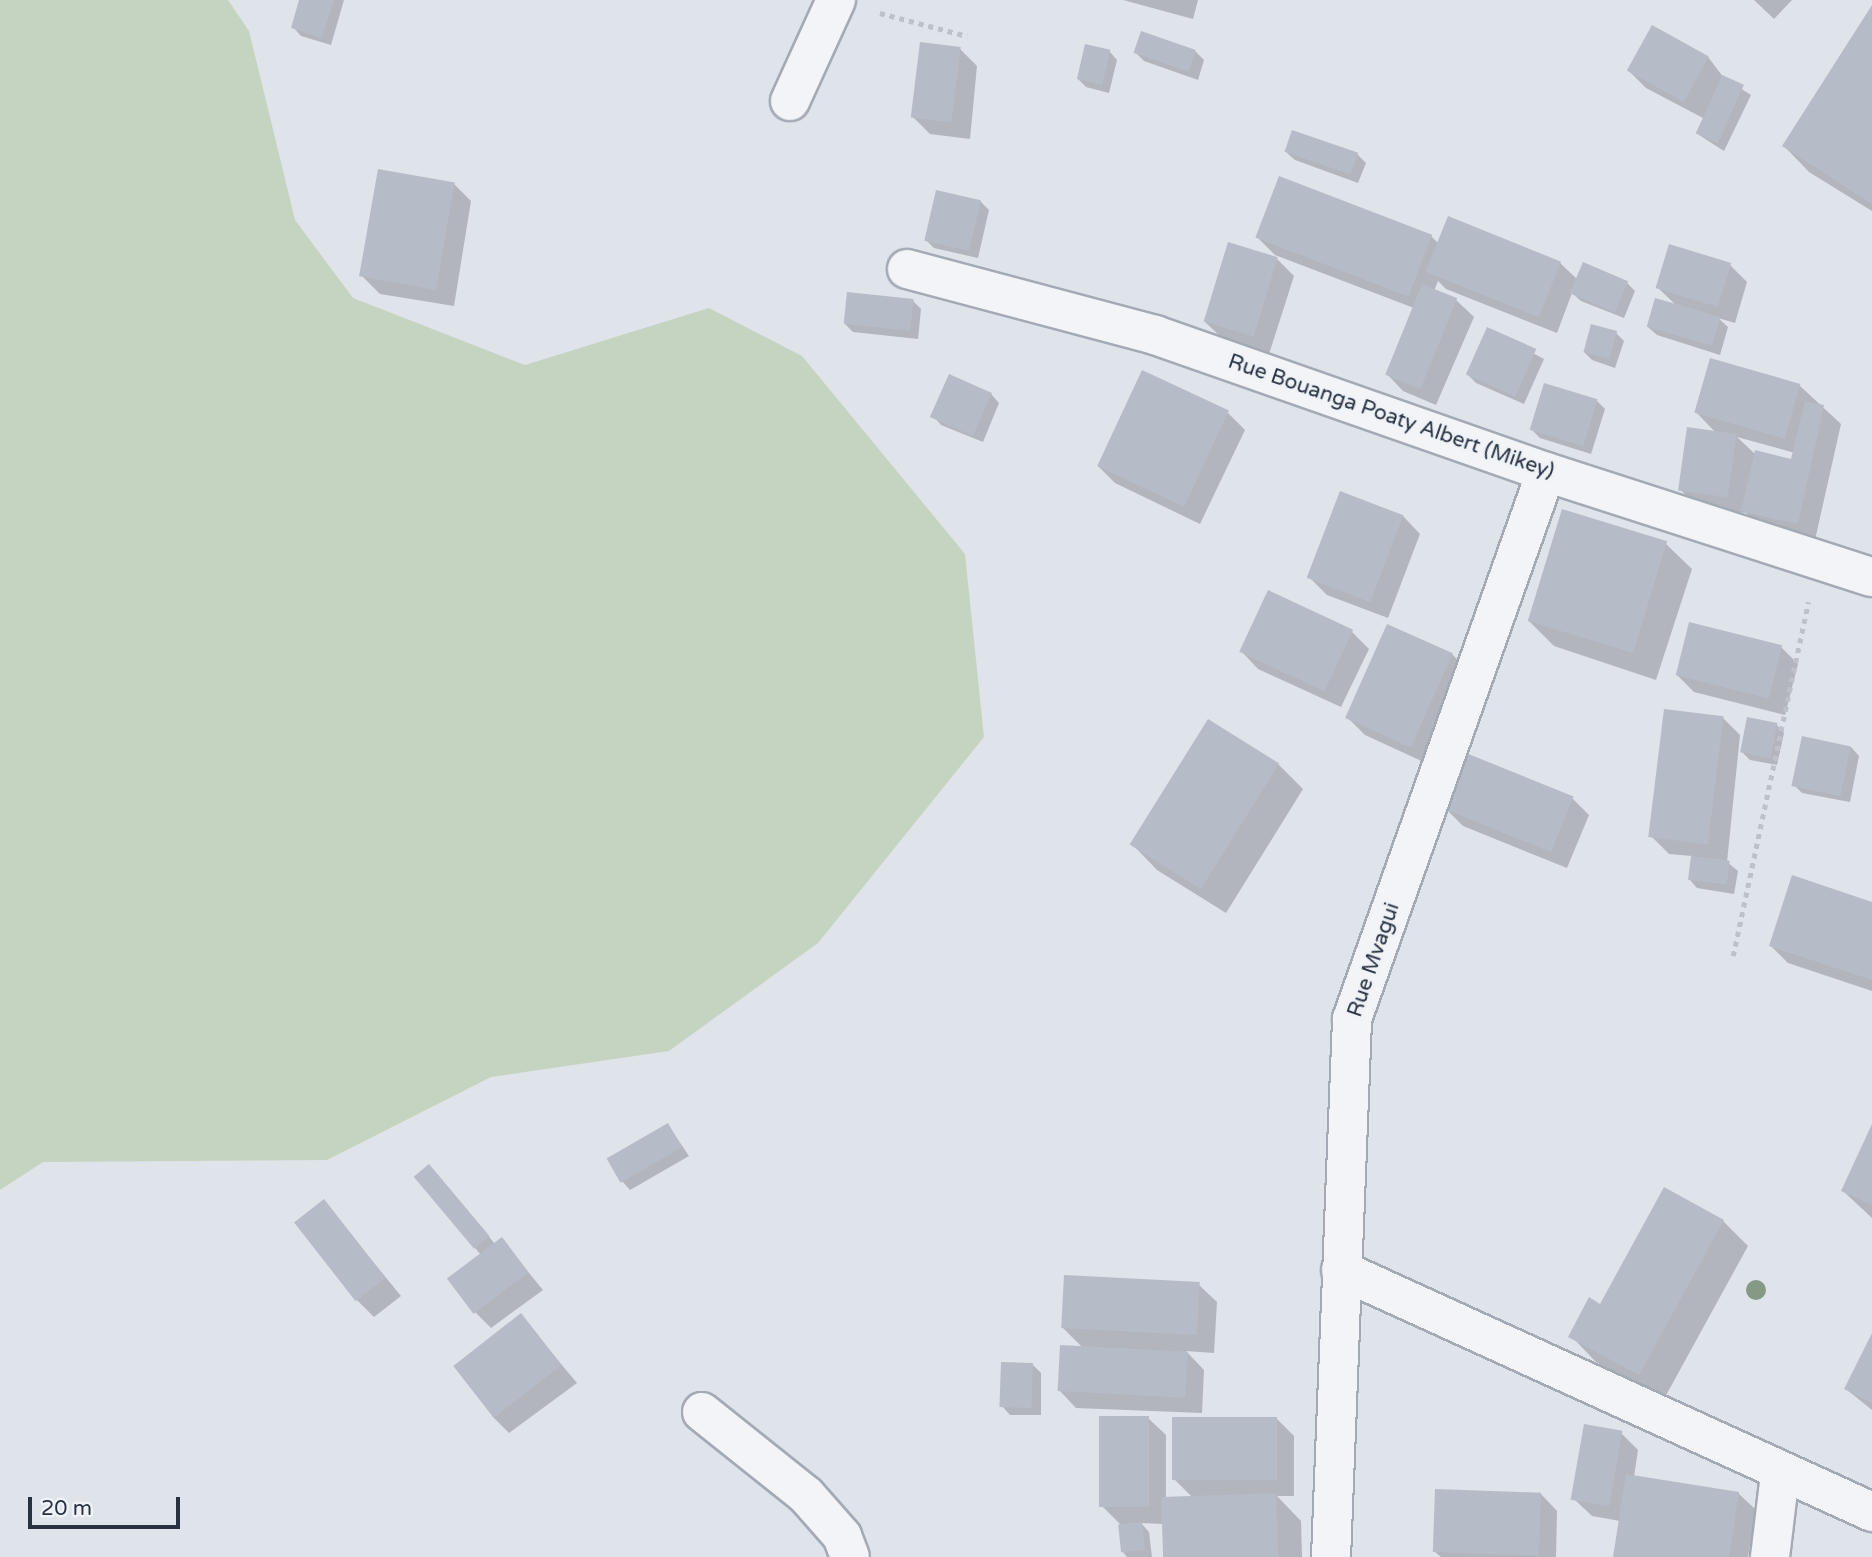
<!DOCTYPE html>
<style>
body{margin:0}
#map{position:relative;width:1872px;height:1557px;overflow:hidden;background:#dfe3ea;font-family:"Varela Round",sans-serif}
div>[style]{position:absolute}
.green>*{inset:0;background:#c5d4c0}
.shadow>*{inset:0;background:#0003}
.building>*{inset:0;background:#b6bcc7;transform-origin:0 0}
.path>*{height:4.5px;margin-top:-2.25px;transform-origin:0;background:repeating-linear-gradient(90deg,#bdc1c9 0 5px,transparent 0 10px)}
.roads{filter:drop-shadow(2px 0 #a4aab4) drop-shadow(-2px 0 #a4aab4) drop-shadow(0 2px #a4aab4) drop-shadow(0 -2px #a4aab4)}
.minor>*{height:38px;margin:-19px;padding:0 19px;transform-origin:19px;border-radius:19px;background:#f2f4f8}
.trees>*{width:20px;height:20px;margin:-10px;border-radius:50%;background:#859a85}
span{translate:-50% -50%;white-space:nowrap;text-align:center;line-height:1.15;-webkit-text-stroke:5px #eff2f7;paint-order:stroke}
.street-label{font-size:21px;color:#273142}
.scale{position:absolute;left:28px;top:1497px;width:152px;height:32px;box-sizing:border-box;border:4px solid #273142;border-top:0;padding-left:9px;font-size:21px;line-height:24px;white-space:nowrap;color:#273142;-webkit-text-stroke:5px #eff2f7;paint-order:stroke}
</style>
<div id="map">
<div class="green">
<div style="clip-path:polygon(0 0,228px 0,249px 31px,295px 220px,353px 298px,525px 365px,709px 308px,802px 356px,965px 554px,984px 737px,818px 943px,669px 1051px,491px 1077px,327px 1160px,43px 1162px,0 1190px)"></div>
</div>
<div class="shadow">
<div style="clip-path:polygon(301px 0,344px 0,331px 45px,301px 36px,293px 27px)"></div>
<div style="clip-path:polygon(1123px 0,1198px 0,1193px 19px)"></div>
<div style="clip-path:polygon(1754px 0,1792px 0,1774px 19px)"></div>
<div style="clip-path:polygon(1872px 8px,1872px 211px,1809px 172px,1784px 146px)"></div>
<div style="clip-path:polygon(1142px 33px,1196px 52px,1204px 60px,1198px 80px,1144px 61px,1136px 53px)"></div>
<div style="clip-path:polygon(960px 49px,977px 66px,970px 139px,930px 134px,913px 117px)"></div>
<div style="clip-path:polygon(1109px 51px,1117px 60px,1109px 93px,1086px 87px,1078px 79px)"></div>
<div style="clip-path:polygon(1708px 57px,1724px 78px,1751px 95px,1724px 151px,1696px 133px,1703px 118px,1646px 88px,1629px 71px)"></div>
<div style="clip-path:polygon(1286px 152px,1357px 154px,1366px 163px,1358px 183px,1295px 160px)"></div>
<div style="clip-path:polygon(454px 184px,471px 201px,454px 306px,380px 294px,362px 276px)"></div>
<div style="clip-path:polygon(980px 201px,989px 210px,978px 258px,934px 248px,926px 240px)"></div>
<div style="clip-path:polygon(1431px 236px,1439px 244px,1560px 263px,1578px 280px,1627px 283px,1635px 291px,1624px 318px,1581px 301px,1572px 293px,1557px 333px,1446px 289px,1438px 281px,1434px 291px,1456px 300px,1474px 317px,1436px 405px,1403px 391px,1386px 373px,1414px 308px,1275px 255px,1258px 238px)"></div>
<div style="clip-path:polygon(1277px 259px,1294px 276px,1269px 354px,1222px 338px,1204px 321px)"></div>
<div style="clip-path:polygon(1730px 265px,1747px 282px,1735px 323px,1718px 318px,1728px 327px,1720px 355px,1657px 335px,1648px 327px,1677px 306px,1657px 287px)"></div>
<div style="clip-path:polygon(913px 301px,921px 309px,918px 339px,853px 332px,845px 324px)"></div>
<div style="clip-path:polygon(1488px 329px,1544px 359px,1524px 404px,1476px 383px,1468px 375px)"></div>
<div style="clip-path:polygon(1616px 333px,1624px 341px,1615px 368px,1592px 360px,1584px 352px)"></div>
<div style="clip-path:polygon(evenodd,1799px 385px,1841px 424px,1815px 540px,1760px 528px,1746px 513px,1697px 507px,1680px 489px,1716px 433px,1696px 412px,1799px 385px,1737px 437px,1795px 453px,1793px 461px,1756px 455px,1737px 437px)"></div>
<div style="clip-path:polygon(991px 394px,999px 403px,983px 442px,941px 425px,933px 416px)"></div>
<div style="clip-path:polygon(1597px 401px,1605px 409px,1591px 454px,1540px 438px,1531px 429px)"></div>
<div style="clip-path:polygon(1228px 413px,1245px 430px,1200px 524px,1115px 483px,1098px 466px)"></div>
<div style="clip-path:polygon(1403px 516px,1420px 534px,1388px 618px,1327px 595px,1309px 577px)"></div>
<div style="clip-path:polygon(1666px 544px,1692px 569px,1656px 680px,1554px 646px,1529px 621px)"></div>
<div style="clip-path:polygon(1352px 632px,1369px 649px,1341px 707px,1258px 669px,1241px 651px)"></div>
<div style="clip-path:polygon(1781px 647px,1798px 664px,1785px 715px,1694px 692px,1677px 675px)"></div>
<div style="clip-path:polygon(1452px 654px,1469px 672px,1428px 764px,1365px 735px,1348px 718px)"></div>
<div style="clip-path:polygon(1723px 718px,1740px 735px,1727px 862px,1738px 871px,1734px 894px,1697px 888px,1689px 879px,1692px 856px,1669px 854px,1652px 837px)"></div>
<div style="clip-path:polygon(1776px 724px,1784px 733px,1777px 765px,1750px 760px,1742px 752px)"></div>
<div style="clip-path:polygon(1851px 747px,1859px 756px,1850px 802px,1802px 793px,1794px 785px)"></div>
<div style="clip-path:polygon(1278px 764px,1303px 789px,1226px 913px,1157px 870px,1132px 844px)"></div>
<div style="clip-path:polygon(1572px 798px,1589px 815px,1567px 868px,1463px 826px,1446px 809px)"></div>
<div style="clip-path:polygon(1872px 904px,1872px 991px,1788px 963px,1771px 946px)"></div>
<div style="clip-path:polygon(668px 1125px,689px 1156px,630px 1190px,622px 1181px)"></div>
<div style="clip-path:polygon(1872px 1129px,1872px 1218px,1843px 1191px)"></div>
<div style="clip-path:polygon(437px 1174px,495px 1244px,501px 1239px,543px 1290px,491px 1328px,474px 1311px,481px 1255px,415px 1177px)"></div>
<div style="clip-path:polygon(324px 1202px,401px 1296px,374px 1317px,357px 1300px)"></div>
<div style="clip-path:polygon(1723px 1221px,1748px 1246px,1664px 1399px,1596px 1362px,1571px 1336px,1601px 1306px)"></div>
<div style="clip-path:polygon(1199px 1285px,1217px 1302px,1214px 1353px,1186px 1351px,1204px 1370px,1202px 1413px,1076px 1408px,1059px 1390px,1083px 1348px,1063px 1328px)"></div>
<div style="clip-path:polygon(520px 1315px,577px 1383px,509px 1433px,492px 1416px)"></div>
<div style="clip-path:polygon(1872px 1337px,1872px 1410px,1846px 1389px)"></div>
<div style="clip-path:polygon(1033px 1365px,1041px 1373px,1041px 1415px,1010px 1415px,1002px 1406px)"></div>
<div style="clip-path:polygon(1148px 1418px,1166px 1435px,1166px 1497px,1192px 1497px,1174px 1479px,1277px 1419px,1294px 1436px,1294px 1496px,1277px 1496px,1301px 1521px,1302px 1557px,1165px 1557px,1164px 1524px,1141px 1523px,1149px 1532px,1152px 1557px,1127px 1557px,1122px 1551px,1120px 1524px,1102px 1506px)"></div>
<div style="clip-path:polygon(1621px 1433px,1638px 1450px,1634px 1477px,1738px 1493px,1756px 1510px,1748px 1557px,1615px 1557px,1620px 1521px,1592px 1516px,1574px 1499px)"></div>
<div style="clip-path:polygon(1540px 1493px,1557px 1511px,1556px 1557px,1441px 1557px,1435px 1552px)"></div>
</div>
<div class="building">
<div style="clip-path:polygon(299px 0,334px 0,322px 38px,291px 28px)"></div>
<div style="clip-path:polygon(1872px 5px,1872px 204px,1782px 146px)"></div>
<div style="left:1652px;top:25px;width:65px;height:52px;rotate:29deg"></div>
<div style="left:1141px;top:31px;width:58px;height:23px;rotate:19deg"></div>
<div style="left:920px;top:42px;width:41px;height:76px;rotate:7deg"></div>
<div style="left:1085px;top:44px;width:26px;height:36px;rotate:13deg"></div>
<div style="left:1722px;top:75px;width:24px;height:64px;rotate:24deg"></div>
<div style="left:1292px;top:130px;width:70px;height:23px;rotate:19deg"></div>
<div style="left:378px;top:169px;width:78px;height:109px;rotate:10deg"></div>
<div style="left:1279px;top:176px;width:164px;height:66px;rotate:21deg"></div>
<div style="left:936px;top:190px;width:46px;height:52px;rotate:13deg"></div>
<div style="left:1448px;top:216px;width:122px;height:60px;rotate:22deg"></div>
<div style="left:1228px;top:242px;width:52px;height:83px;rotate:17deg"></div>
<div style="left:1669px;top:244px;width:65px;height:46px;rotate:17deg"></div>
<div style="left:1583px;top:262px;width:49px;height:34px;rotate:23deg"></div>
<div style="left:1422px;top:284px;width:38px;height:98px;rotate:22deg"></div>
<div style="left:847px;top:292px;width:67px;height:32px;rotate:6deg"></div>
<div style="left:1655px;top:298px;width:68px;height:30px;rotate:16deg"></div>
<div style="left:1591px;top:324px;width:27px;height:29px;rotate:15deg"></div>
<div style="left:1487px;top:327px;width:54px;height:52px;rotate:24deg"></div>
<div style="left:1710px;top:358px;width:94px;height:57px;rotate:16deg"></div>
<div style="left:1142px;top:370px;width:96px;height:106px;rotate:25deg"></div>
<div style="left:949px;top:374px;width:47px;height:47px;rotate:24deg"></div>
<div style="left:1544px;top:383px;width:56px;height:49px;rotate:17deg"></div>
<div style="clip-path:polygon(1805px 401px,1824px 405px,1798px 524px,1741px 511px,1755px 450px,1791px 459px)"></div>
<div style="left:1687px;top:427px;width:50px;height:64px;rotate:8deg"></div>
<div style="left:1340px;top:491px;width:68px;height:93px;rotate:21deg"></div>
<div style="left:1562px;top:509px;width:110px;height:117px;rotate:17deg"></div>
<div style="left:1268px;top:590px;width:94px;height:68px;rotate:25deg"></div>
<div style="left:1689px;top:622px;width:96px;height:55px;rotate:14deg"></div>
<div style="left:1387px;top:624px;width:72px;height:103px;rotate:24deg"></div>
<div style="left:1664px;top:709px;width:60px;height:129px;rotate:7deg"></div>
<div style="left:1747px;top:717px;width:31px;height:36px;rotate:11deg"></div>
<div style="left:1208px;top:719px;width:84px;height:148px;rotate:32deg"></div>
<div style="left:1802px;top:736px;width:50px;height:51px;rotate:12deg"></div>
<div style="left:1466px;top:753px;width:116px;height:60px;rotate:22deg"></div>
<div style="left:1691px;top:856px;width:39px;height:24px;rotate:7deg"></div>
<div style="clip-path:polygon(1792px 875px,1872px 902px,1872px 980px,1769px 946px)"></div>
<div style="left:668px;top:1123px;width:28px;height:71px;rotate:60deg"></div>
<div style="clip-path:polygon(1872px 1124px,1872px 1205px,1841px 1191px)"></div>
<div style="left:429px;top:1164px;width:94px;height:20px;rotate:50deg"></div>
<div style="clip-path:polygon(1664px 1187px,1724px 1220px,1639px 1375px,1568px 1337px,1589px 1297px,1600px 1304px)"></div>
<div style="left:324px;top:1199px;width:100px;height:38px;rotate:52deg"></div>
<div style="left:502px;top:1237px;width:44px;height:69px;rotate:53deg"></div>
<div style="left:1064px;top:1275px;width:136px;height:53px;rotate:3deg"></div>
<div style="left:521px;top:1313px;width:66px;height:86px;rotate:52deg"></div>
<div style="clip-path:polygon(1872px 1333px,1872px 1403px,1844px 1389px)"></div>
<div style="left:1060px;top:1345px;width:128px;height:46px;rotate:3deg"></div>
<div style="left:1001px;top:1362px;width:32px;height:45px;rotate:2deg"></div>
<div style="left:1099px;top:1416px;width:50px;height:91px"></div>
<div style="left:1172px;top:1417px;width:105px;height:63px"></div>
<div style="left:1584px;top:1424px;width:39px;height:77px;rotate:10deg"></div>
<div style="clip-path:polygon(1626px 1474px,1739px 1492px,1729px 1557px,1613px 1557px)"></div>
<div style="left:1435px;top:1489px;width:106px;height:63px;rotate:2deg"></div>
<div style="left:1276px;top:1493px;width:64px;height:115px;rotate:88deg"></div>
<div style="left:1142px;top:1522px;width:28px;height:24px;rotate:84deg"></div>
</div>
<div class="path">
<div style="left:880px;top:13px;width:90px;rotate:14.8deg"></div>
<div style="left:1733px;top:956px;width:362px;rotate:-78deg"></div>
</div>
<div class="roads">
<div class="minor">
<div style="left:790px;top:101px;width:111px;rotate:-65.5deg"></div>
<div style="left:907px;top:269px;width:257px;rotate:14.9deg"></div>
<div style="left:1155px;top:335px;width:414px;rotate:19.3deg"></div>
<div style="left:1546px;top:472px;width:342px;rotate:17.9deg"></div>
<div style="left:1341px;top:1270px;width:584px;rotate:24.5deg"></div>
<div style="left:702px;top:1412px;width:133px;rotate:38.6deg"></div>
<div style="left:806px;top:1495px;width:55px;rotate:48.7deg"></div>
<div style="left:842px;top:1536px;width:22px;rotate:69deg"></div>
<div style="left:1331px;top:1557px;width:538px;rotate:-87.76deg"></div>
<div style="left:1352px;top:1019px;width:580px;rotate:-70.47deg"></div>
<div style="left:1770px;top:1557px;width:84px;rotate:-83.1deg"></div>
</div>
</div>
<div class="trees">
<div style="left:1756px;top:1290px"></div>
</div>
<div class="street-label">
<span style="left:1391px;top:417px;rotate:19deg">Rue Bouanga Poaty Albert (Mikey)</span>
<span style="left:1374px;top:960px;rotate:-71deg">Rue Mvagui</span>
</div>
<div class="scale">20 m</div>
</div>
